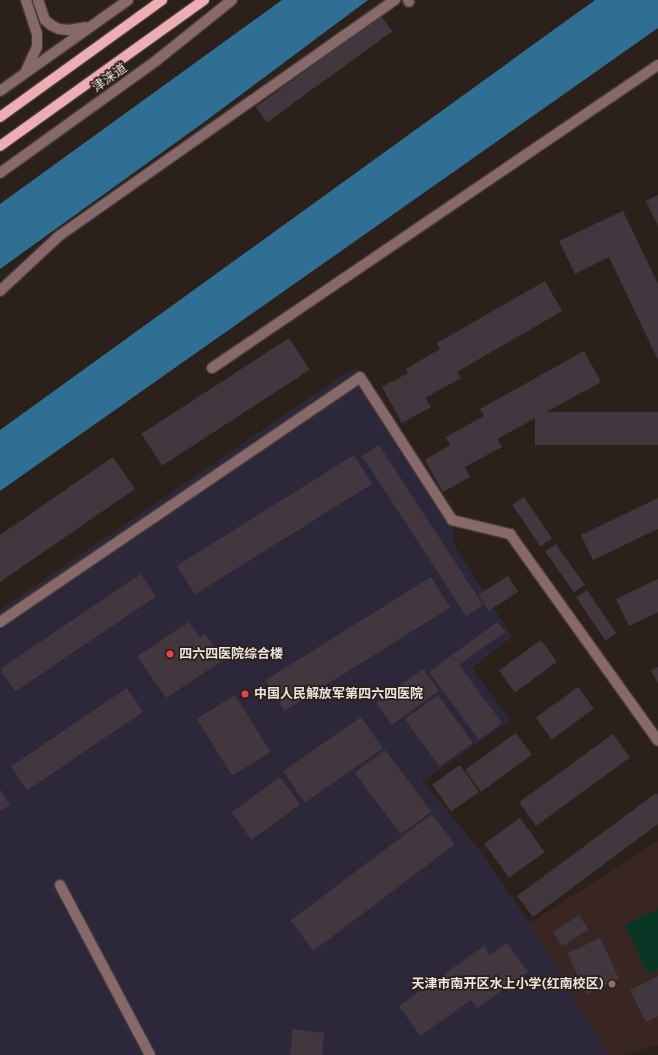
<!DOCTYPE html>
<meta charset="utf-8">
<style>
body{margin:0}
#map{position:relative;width:658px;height:1055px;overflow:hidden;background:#2c211a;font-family:Karla,"Noto Sans SC",sans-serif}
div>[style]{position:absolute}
.education>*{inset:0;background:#392623}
.medical>*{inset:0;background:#2d2839}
.green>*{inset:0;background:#093725}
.water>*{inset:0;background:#2f6f94}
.building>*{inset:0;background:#42373f;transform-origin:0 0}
.roads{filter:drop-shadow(1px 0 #473c36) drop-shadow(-1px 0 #473c36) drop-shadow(0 1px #473c36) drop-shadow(0 -1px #473c36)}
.minor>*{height:10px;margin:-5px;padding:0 5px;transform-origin:5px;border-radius:5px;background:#87696c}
.major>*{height:10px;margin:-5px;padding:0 5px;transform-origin:5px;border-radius:5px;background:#ecaeb4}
.dots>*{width:11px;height:11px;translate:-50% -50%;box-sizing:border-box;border:2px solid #2c211a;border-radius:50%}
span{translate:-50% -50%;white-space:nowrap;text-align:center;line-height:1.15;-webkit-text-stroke:3.5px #2c211a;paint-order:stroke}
.street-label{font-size:13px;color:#ece4e0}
.poi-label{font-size:13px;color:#ece4e0;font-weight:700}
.left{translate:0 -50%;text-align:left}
.right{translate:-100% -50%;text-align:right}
</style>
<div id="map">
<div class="education">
<div style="clip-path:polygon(658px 841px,658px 1045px,624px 1055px,608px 1055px,530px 923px)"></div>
</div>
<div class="medical">
<div style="clip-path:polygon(350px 370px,363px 370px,453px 509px,453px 543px,512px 637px,472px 668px,510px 720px,423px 781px,479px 849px,530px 923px,608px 1055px,0 1055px,0 610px)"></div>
</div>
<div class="green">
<div style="clip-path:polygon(658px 909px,658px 969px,648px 974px,625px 925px)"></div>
</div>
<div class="water">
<div style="clip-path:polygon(282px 0,368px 0,203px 123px,0 269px,0 204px)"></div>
<div style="clip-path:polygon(595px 0,658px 0,658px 28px,0 491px,0 430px)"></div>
</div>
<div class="building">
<div style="left:381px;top:16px;width:19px;height:155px;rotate:54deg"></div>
<div style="clip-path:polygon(658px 195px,658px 226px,646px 201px)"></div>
<div style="clip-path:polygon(623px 211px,658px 284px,658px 360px,609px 257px,575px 274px,559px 241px)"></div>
<div style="clip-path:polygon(545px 281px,562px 311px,457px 372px,461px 378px,425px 398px,431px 407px,402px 423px,382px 387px,408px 373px,406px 369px,440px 349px,437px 343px)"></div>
<div style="left:289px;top:338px;width:38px;height:176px;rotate:57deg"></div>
<div style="clip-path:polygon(584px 351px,601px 382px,497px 439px,502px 447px,465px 467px,470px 477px,443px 492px,425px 460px,450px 445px,446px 437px,484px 416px,480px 409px)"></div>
<div style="left:658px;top:412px;width:33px;height:123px;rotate:90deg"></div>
<div style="left:379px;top:445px;width:191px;height:20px;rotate:57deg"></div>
<div style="left:354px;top:455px;width:34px;height:209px;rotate:58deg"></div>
<div style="clip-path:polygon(113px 457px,135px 489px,0 582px,0 535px)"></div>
<div style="left:524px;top:497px;width:50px;height:14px;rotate:56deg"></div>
<div style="clip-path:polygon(658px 498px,658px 529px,593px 560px,581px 535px)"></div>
<div style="left:556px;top:544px;width:50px;height:13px;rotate:55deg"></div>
<div style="left:141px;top:574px;width:27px;height:170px;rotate:56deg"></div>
<div style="left:508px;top:576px;width:19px;height:35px;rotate:58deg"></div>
<div style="left:431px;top:577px;width:36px;height:195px;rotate:58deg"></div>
<div style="clip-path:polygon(658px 579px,658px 612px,629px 626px,616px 599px)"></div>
<div style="left:587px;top:590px;width:52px;height:13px;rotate:56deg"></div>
<div style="clip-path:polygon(189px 622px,200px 638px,205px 634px,223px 660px,166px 698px,137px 656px)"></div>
<div style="clip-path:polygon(497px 622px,505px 632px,459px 665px,502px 723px,479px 740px,429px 672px)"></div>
<div style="left:541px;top:640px;width:27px;height:52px;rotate:54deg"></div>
<div style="clip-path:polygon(658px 667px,658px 684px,651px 670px)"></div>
<div style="left:423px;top:669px;width:27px;height:58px;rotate:54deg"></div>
<div style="left:578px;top:687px;width:27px;height:52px;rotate:54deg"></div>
<div style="left:127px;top:688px;width:29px;height:140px;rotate:56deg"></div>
<div style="left:235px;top:695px;width:67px;height:45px;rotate:58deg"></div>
<div style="left:438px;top:695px;width:59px;height:41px;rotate:54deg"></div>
<div style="left:361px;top:717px;width:38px;height:95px;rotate:55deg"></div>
<div style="left:516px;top:733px;width:27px;height:63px;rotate:54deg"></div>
<div style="left:613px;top:734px;width:29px;height:116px;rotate:54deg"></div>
<div style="left:385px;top:750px;width:77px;height:38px;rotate:53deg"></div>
<div style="left:460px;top:765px;width:33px;height:34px;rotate:55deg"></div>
<div style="left:280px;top:777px;width:34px;height:60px;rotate:54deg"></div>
<div style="clip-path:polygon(0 789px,10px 805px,0 811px)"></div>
<div style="clip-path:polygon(656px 793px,658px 795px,658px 824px,533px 917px,517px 896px)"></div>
<div style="left:432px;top:814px;width:38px;height:177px;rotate:53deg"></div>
<div style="left:520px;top:818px;width:42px;height:44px;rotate:54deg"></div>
<div style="left:579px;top:915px;width:17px;height:31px;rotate:57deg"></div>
<div style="left:600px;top:938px;width:45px;height:36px;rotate:65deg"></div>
<div style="clip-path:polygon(507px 943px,528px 972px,477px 1008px,471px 1000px,420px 1036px,399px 1006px,484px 946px,490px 955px)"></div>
<div style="clip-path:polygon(658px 976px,658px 1016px,646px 1022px,630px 990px)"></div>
<div style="clip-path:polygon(293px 1029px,324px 1033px,322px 1055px,290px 1055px)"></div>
</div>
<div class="roads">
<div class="minor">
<div style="left:26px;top:0;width:36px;rotate:72deg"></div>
<div style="left:37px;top:34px;width:13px;rotate:90deg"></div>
<div style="left:37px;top:47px;width:26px;rotate:115deg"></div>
<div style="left:38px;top:0;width:21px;rotate:71deg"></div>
<div style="left:45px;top:20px;width:8px;rotate:40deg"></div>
<div style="left:51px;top:25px;width:9px;rotate:27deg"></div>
<div style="left:59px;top:29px;width:9px;rotate:6deg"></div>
<div style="left:68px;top:30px;width:18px;rotate:-9deg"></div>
<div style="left:408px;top:0;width:2px;rotate:63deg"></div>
<div style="left:0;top:91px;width:157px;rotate:-35.4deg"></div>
<div style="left:0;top:173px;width:193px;rotate:-35.7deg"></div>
<div style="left:157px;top:60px;width:96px;rotate:-38.7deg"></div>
<div style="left:0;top:291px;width:81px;rotate:-43deg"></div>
<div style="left:59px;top:236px;width:411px;rotate:-35.1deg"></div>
<div style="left:212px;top:368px;width:539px;rotate:-34.19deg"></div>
<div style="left:0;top:622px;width:435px;rotate:-34.2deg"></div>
<div style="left:360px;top:377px;width:170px;rotate:57.2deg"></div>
<div style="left:452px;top:520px;width:60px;rotate:13.6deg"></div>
<div style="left:510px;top:534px;width:254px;rotate:54.4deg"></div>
<div style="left:60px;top:885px;width:192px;rotate:62.1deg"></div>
</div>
<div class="major">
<div style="left:0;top:117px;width:200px;rotate:-35.8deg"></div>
<div style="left:0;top:146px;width:251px;rotate:-35.6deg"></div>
</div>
</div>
<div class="dots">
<div style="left:170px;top:654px;background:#e0444e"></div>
<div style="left:245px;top:694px;background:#e0444e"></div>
<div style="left:612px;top:984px;background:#8d6e63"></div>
</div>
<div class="street-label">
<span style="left:110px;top:78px;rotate:-36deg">津涞道</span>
</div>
<div class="poi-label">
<span class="left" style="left:179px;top:654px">四六四医院综合楼</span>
<span class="left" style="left:254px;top:694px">中国人民解放军第四六四医院</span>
<span class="right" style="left:604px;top:984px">天津市南开区水上小学(红南校区)</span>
</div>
</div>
